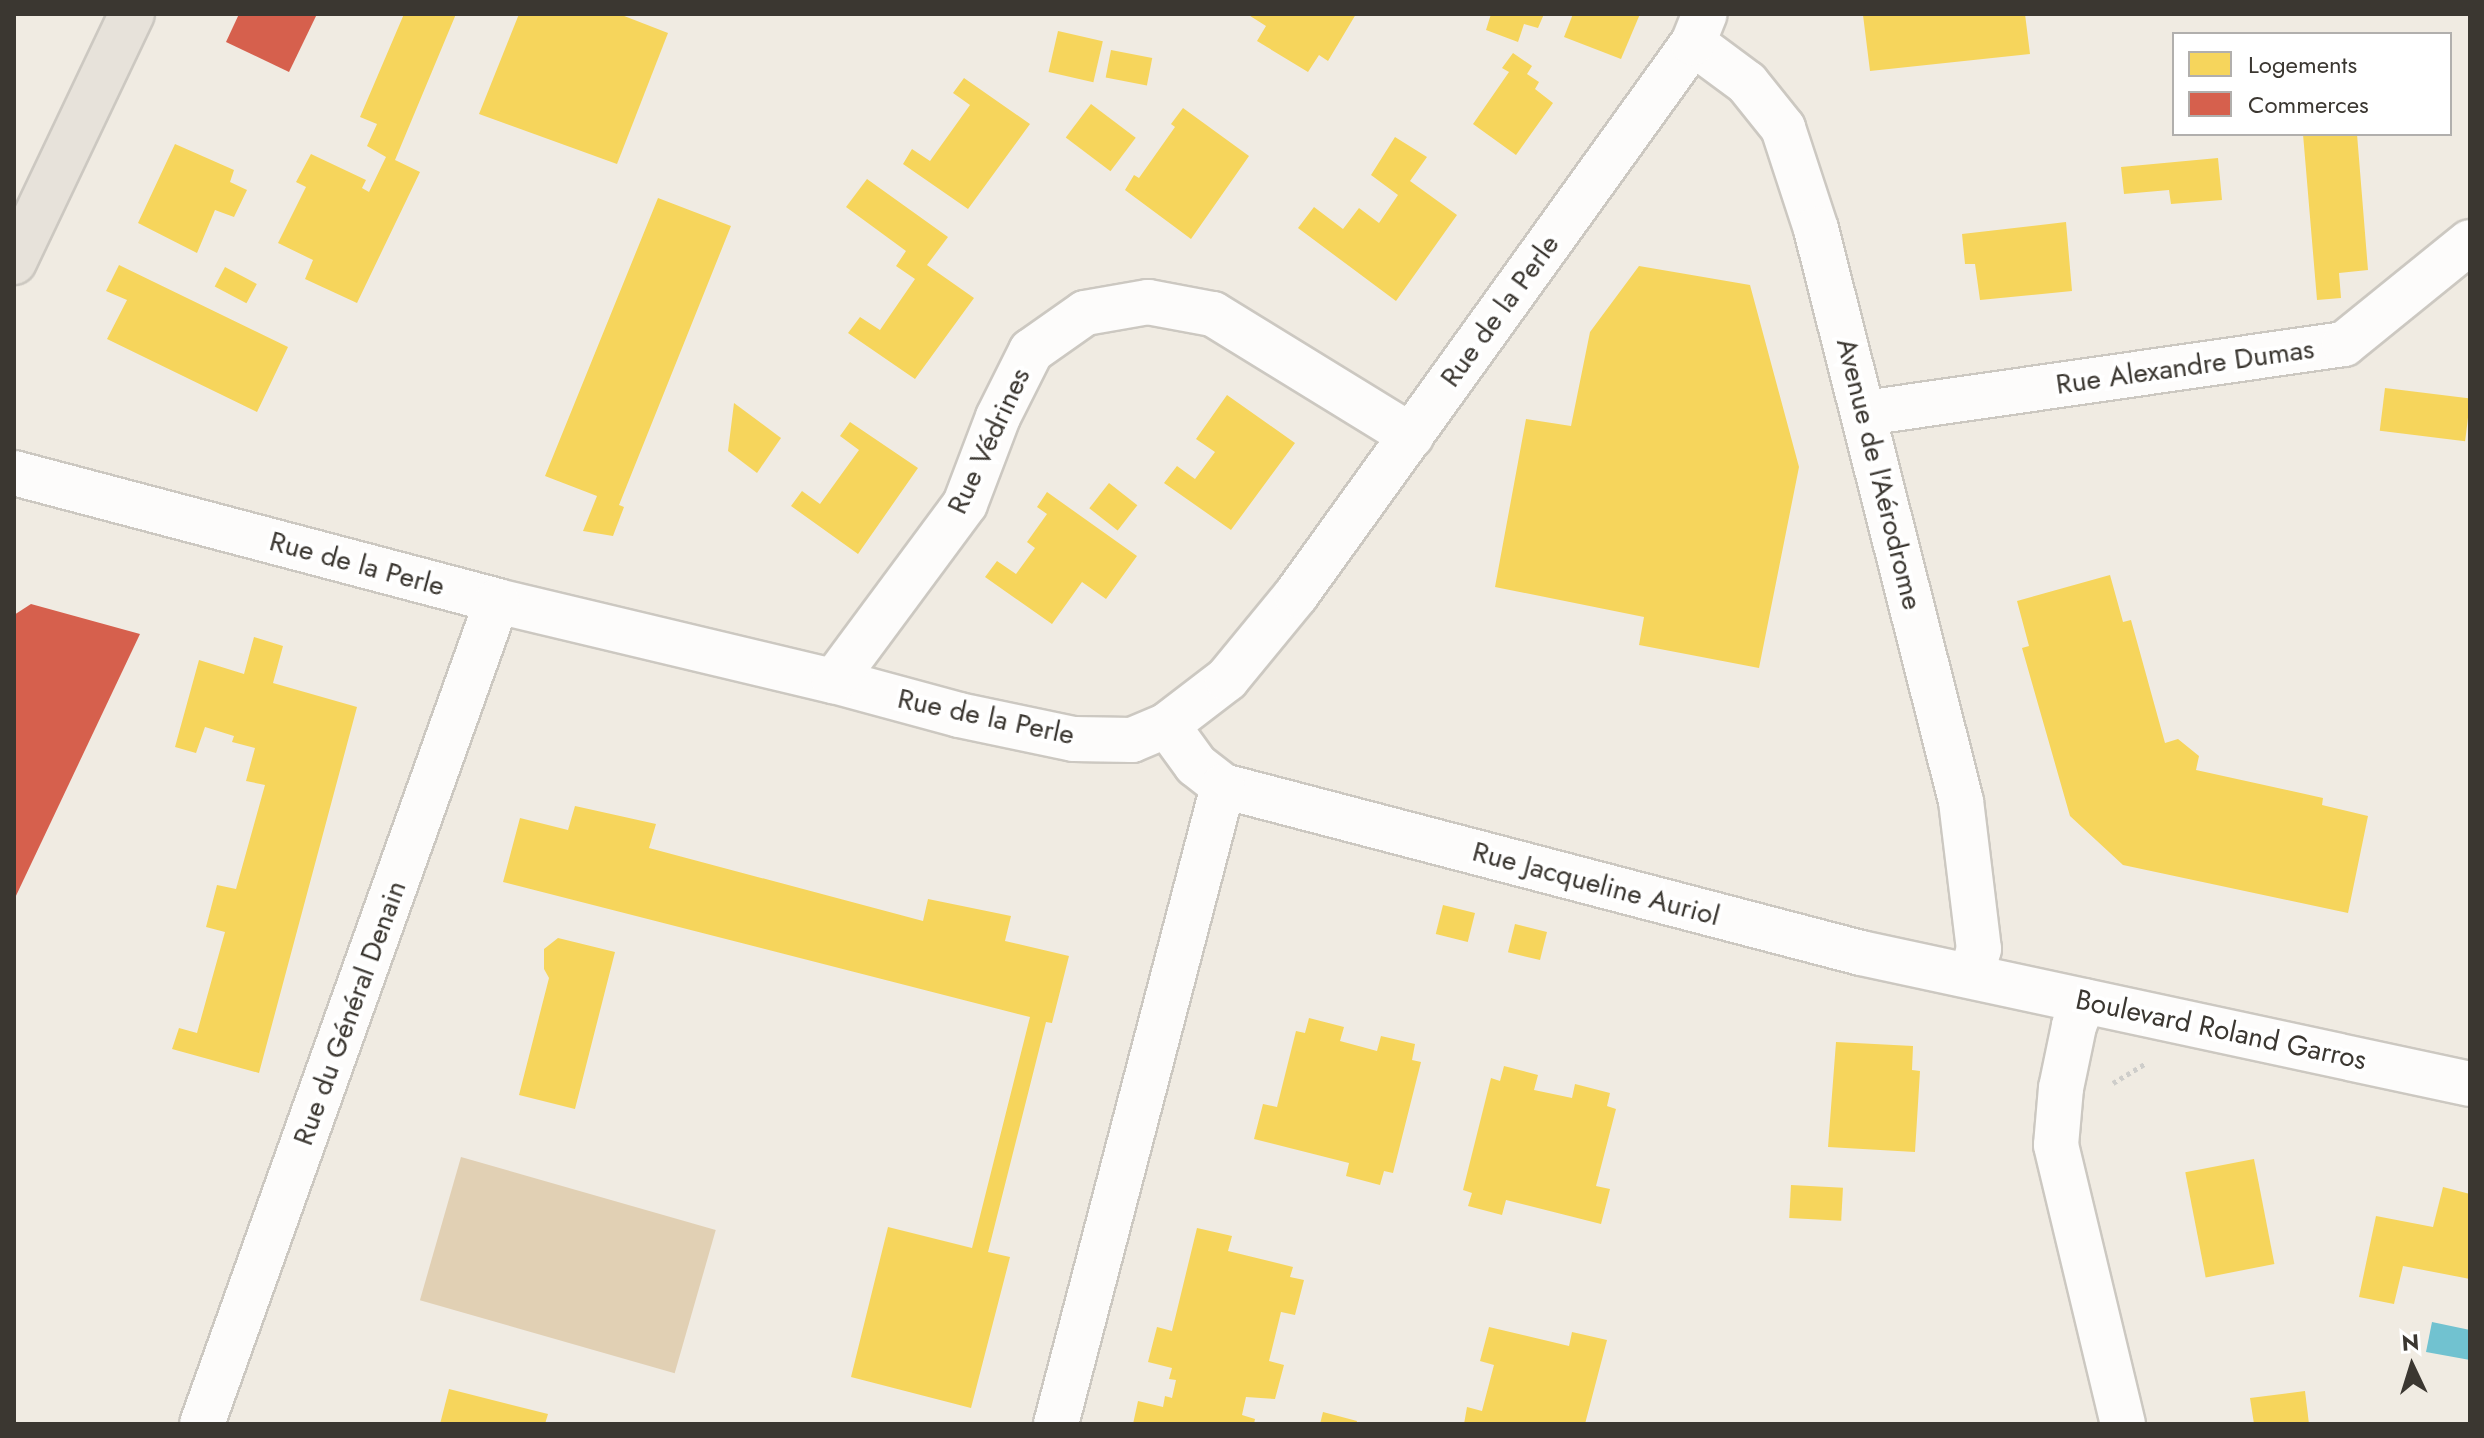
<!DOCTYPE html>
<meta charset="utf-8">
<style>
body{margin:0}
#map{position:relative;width:2484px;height:1438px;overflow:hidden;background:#f0ebe2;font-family:Jost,sans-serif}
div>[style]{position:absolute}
.green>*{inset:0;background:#e1d0b4;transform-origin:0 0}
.water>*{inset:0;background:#71c2d0}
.homes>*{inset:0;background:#f6d55c;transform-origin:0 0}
.shops>*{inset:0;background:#d6604d}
.path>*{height:5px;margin-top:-2.5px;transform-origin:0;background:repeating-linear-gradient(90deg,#cecdca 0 4px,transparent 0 8px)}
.roads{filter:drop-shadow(2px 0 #ccc8c1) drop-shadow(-2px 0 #ccc8c1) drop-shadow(0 2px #ccc8c1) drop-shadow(0 -2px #ccc8c1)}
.minor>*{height:44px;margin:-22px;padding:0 22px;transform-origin:22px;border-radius:22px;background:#fdfcfb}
.major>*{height:44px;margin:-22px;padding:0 22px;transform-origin:22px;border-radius:22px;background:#e7e2da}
span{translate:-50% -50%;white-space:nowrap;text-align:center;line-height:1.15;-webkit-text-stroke:8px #fff;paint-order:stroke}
.street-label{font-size:28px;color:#3b3731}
.frame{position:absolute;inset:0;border:16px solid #3b3731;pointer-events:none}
.legend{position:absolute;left:2172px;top:32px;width:280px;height:104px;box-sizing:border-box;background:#fff;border:2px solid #b1afad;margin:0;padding:10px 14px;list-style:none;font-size:24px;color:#3b3731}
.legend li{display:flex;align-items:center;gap:16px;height:40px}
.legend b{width:40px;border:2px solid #b1afad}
.north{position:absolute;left:2372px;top:1326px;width:80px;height:80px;-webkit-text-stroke:6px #fff;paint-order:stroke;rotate:356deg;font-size:22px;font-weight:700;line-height:32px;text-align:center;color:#3b3731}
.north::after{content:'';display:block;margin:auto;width:28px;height:36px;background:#3b3731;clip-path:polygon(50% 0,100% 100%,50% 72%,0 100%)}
</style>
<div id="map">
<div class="green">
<div style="left:461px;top:1157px;width:265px;height:149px;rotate:16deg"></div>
</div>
<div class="water">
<div style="clip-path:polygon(2432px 1322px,2470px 1330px,2470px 1360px,2426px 1352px)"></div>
</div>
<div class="homes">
<div style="clip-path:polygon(404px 14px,456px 14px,395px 160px,420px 172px,357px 303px,305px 279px,313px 260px,278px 243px,306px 187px,296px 182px,311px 154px,366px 180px,362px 188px,369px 192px,386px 157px,367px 146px,377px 124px,360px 117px)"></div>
<div style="clip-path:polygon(519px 14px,619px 14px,668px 33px,617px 164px,479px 114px)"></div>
<div style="clip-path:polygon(1247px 14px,1356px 14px,1328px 61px,1319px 55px,1308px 72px,1257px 41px,1266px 26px)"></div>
<div style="clip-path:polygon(1491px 14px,1544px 14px,1538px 28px,1524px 24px,1518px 42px,1486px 30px)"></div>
<div style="clip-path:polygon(1573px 14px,1640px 14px,1621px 59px,1564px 37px)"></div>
<div style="clip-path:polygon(1871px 14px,2025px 14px,2030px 54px,1870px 71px,1863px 15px)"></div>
<div style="left:1058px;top:31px;width:46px;height:42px;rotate:13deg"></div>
<div style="left:1111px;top:50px;width:42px;height:28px;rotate:11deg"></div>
<div style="clip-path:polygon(1513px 53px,1532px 66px,1527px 74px,1539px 82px,1535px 89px,1553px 103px,1516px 155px,1473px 124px,1509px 72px,1502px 68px)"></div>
<div style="clip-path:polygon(964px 78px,1030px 124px,968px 209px,903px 164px,912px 149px,930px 161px,970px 105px,953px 93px)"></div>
<div style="left:1091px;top:104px;width:56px;height:42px;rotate:37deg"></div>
<div style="clip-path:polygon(1183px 108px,1249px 156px,1191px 239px,1125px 190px,1134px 175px,1139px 178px,1175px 127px,1171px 124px)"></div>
<div style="clip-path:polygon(2303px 134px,2357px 134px,2368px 270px,2339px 273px,2341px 298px,2317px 300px)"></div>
<div style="clip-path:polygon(1395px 137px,1427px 157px,1410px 181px,1457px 215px,1396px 301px,1298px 228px,1314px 207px,1343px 229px,1359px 208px,1379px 223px,1398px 195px,1371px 175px)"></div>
<div style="clip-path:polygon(175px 144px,234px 170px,230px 182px,247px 190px,234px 217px,215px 210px,197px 253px,138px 223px)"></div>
<div style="clip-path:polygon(2218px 158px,2222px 200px,2171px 204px,2169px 190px,2124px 194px,2121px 167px)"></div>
<div style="clip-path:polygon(867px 179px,948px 237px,927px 265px,974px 298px,915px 379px,848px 333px,860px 317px,880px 330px,915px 279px,896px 266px,906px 251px,846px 207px)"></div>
<div style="clip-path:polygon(658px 198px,731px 226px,619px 505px,624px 507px,613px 536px,583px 531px,597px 496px,545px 476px)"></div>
<div style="clip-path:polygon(2066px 222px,2072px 291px,1980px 300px,1975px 264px,1965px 264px,1962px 234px)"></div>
<div style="clip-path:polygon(119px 265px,288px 347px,257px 412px,107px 339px,127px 300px,106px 291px)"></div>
<div style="clip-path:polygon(1639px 266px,1750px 285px,1799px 467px,1759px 668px,1639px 645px,1644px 617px,1495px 587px,1526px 419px,1571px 426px,1590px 332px)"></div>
<div style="left:225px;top:267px;width:36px;height:22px;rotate:28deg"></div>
<div style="left:2385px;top:388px;width:86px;height:43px;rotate:7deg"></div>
<div style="clip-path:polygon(1227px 395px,1295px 443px,1231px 530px,1164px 483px,1177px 466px,1195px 479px,1215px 452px,1196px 439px)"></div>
<div style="clip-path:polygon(734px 403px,781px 438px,757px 473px,728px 451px)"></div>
<div style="clip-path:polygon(850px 422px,918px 468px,858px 554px,791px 506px,802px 491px,820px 504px,859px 450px,840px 436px)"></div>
<div style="left:1109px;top:483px;width:36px;height:32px;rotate:38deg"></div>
<div style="clip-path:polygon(1047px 492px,1137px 556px,1106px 599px,1082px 582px,1052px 624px,985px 577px,997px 561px,1016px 574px,1035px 548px,1027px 542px,1047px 514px,1037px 507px)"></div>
<div style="clip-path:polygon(2110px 575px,2123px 622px,2131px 620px,2165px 743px,2178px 739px,2199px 756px,2196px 770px,2323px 798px,2322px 805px,2368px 816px,2348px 913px,2123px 865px,2070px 816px,2022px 648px,2029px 646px,2017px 601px)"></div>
<div style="clip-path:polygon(254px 637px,283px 646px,273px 683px,357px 707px,259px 1073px,172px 1049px,179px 1028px,197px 1033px,225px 932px,206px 927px,217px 885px,236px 889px,265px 785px,246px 781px,255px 748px,232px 742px,234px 736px,205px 727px,196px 753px,175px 747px,199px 660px,244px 674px)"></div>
<div style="clip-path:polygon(575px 806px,656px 824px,649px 848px,923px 921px,928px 899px,1011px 916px,1005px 941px,1069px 956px,1052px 1023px,1046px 1022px,988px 1252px,1010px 1257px,971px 1408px,851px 1377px,888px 1227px,972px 1248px,1030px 1017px,503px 882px,520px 818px,568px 830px)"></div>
<div style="left:1443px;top:905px;width:33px;height:30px;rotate:14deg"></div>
<div style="left:1515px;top:924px;width:33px;height:29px;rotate:14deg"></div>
<div style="clip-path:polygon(558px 938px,615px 952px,575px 1109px,519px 1095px,549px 978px,544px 969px,544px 949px)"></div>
<div style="clip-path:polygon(1309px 1018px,1344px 1027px,1340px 1041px,1377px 1051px,1381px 1036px,1415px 1044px,1412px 1060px,1421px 1062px,1393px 1173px,1384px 1171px,1380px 1185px,1346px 1176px,1349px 1163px,1254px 1139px,1263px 1104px,1277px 1107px,1296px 1031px,1305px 1033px)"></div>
<div style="clip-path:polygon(1836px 1042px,1913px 1046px,1912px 1070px,1920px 1071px,1915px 1152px,1828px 1147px)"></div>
<div style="clip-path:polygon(1504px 1066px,1538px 1075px,1534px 1090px,1572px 1098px,1575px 1084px,1610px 1093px,1607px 1106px,1616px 1109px,1596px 1186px,1610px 1189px,1601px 1224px,1506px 1200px,1502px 1215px,1468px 1206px,1472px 1193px,1463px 1190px,1491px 1078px,1500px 1081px)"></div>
<div style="left:2254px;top:1159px;width:107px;height:70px;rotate:79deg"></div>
<div style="left:1791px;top:1185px;width:52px;height:33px;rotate:3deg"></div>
<div style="clip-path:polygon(2443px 1187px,2470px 1194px,2470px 1279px,2403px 1266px,2394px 1304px,2359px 1297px,2376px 1216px,2433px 1227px)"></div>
<div style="clip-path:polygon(1197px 1228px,1232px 1236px,1228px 1251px,1293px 1267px,1290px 1277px,1304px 1280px,1295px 1315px,1281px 1312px,1269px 1361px,1284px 1365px,1275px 1399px,1246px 1397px,1242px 1415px,1255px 1419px,1254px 1424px,1133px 1424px,1138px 1401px,1163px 1407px,1165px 1396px,1172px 1398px,1176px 1380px,1169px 1379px,1172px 1368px,1148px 1362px,1157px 1327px,1172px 1331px)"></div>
<div style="clip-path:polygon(1489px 1327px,1569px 1346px,1572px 1332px,1607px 1340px,1585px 1424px,1464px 1424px,1467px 1407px,1482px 1411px,1494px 1365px,1480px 1361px)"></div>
<div style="clip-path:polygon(449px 1389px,548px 1414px,545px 1424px,440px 1424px)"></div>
<div style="clip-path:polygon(2305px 1391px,2309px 1424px,2254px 1424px,2250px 1398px)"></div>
<div style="clip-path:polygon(1323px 1412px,1357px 1421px,1356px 1424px,1320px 1424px)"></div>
</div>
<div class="shops">
<div style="clip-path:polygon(239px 14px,317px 14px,289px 72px,226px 42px)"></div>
<div style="clip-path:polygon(31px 604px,140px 634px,14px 900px,14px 615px)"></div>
</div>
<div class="path">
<div style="left:2113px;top:1083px;width:39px;rotate:-31deg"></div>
</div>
<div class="roads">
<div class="minor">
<div style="left:1693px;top:43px;width:67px;rotate:36.5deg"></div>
<div style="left:1747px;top:83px;width:58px;rotate:51.3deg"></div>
<div style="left:1783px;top:128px;width:106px;rotate:71.9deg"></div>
<div style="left:1816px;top:229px;width:590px;rotate:75.78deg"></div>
<div style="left:1961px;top:801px;width:149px;rotate:83.1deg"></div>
<div style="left:1979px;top:949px;width:28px;rotate:107deg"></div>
<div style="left:1865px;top:413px;width:484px;rotate:-8.2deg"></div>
<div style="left:2344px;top:344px;width:162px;rotate:-39deg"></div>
<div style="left:14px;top:473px;width:500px;rotate:14.8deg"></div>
<div style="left:497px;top:601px;width:346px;rotate:13.4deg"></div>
<div style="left:834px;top:681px;width:130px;rotate:15.2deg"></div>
<div style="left:959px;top:715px;width:117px;rotate:11.8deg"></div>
<div style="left:1074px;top:739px;width:58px;rotate:1deg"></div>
<div style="left:1132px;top:740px;width:38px;rotate:-23deg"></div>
<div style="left:1167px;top:725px;width:76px;rotate:-37.5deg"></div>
<div style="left:1227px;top:679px;width:109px;rotate:-50.6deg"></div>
<div style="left:1296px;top:595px;width:680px;rotate:-54.28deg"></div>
<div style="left:1693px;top:43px;width:31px;rotate:-68deg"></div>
<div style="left:834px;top:681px;width:220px;rotate:-53.5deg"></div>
<div style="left:965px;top:504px;width:93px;rotate:-69.2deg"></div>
<div style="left:998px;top:417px;width:74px;rotate:-63.4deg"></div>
<div style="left:1031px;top:351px;width:66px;rotate:-35.1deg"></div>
<div style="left:1085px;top:313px;width:64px;rotate:-9.9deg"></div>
<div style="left:1148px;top:302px;width:66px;rotate:10.5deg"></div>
<div style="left:1213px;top:314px;width:233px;rotate:31.6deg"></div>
<div style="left:1167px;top:725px;width:49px;rotate:54.1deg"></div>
<div style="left:1196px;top:765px;width:34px;rotate:38deg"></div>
<div style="left:1223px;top:786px;width:659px;rotate:14.67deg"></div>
<div style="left:1861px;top:953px;width:623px;rotate:12.14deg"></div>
<div style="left:2084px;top:1001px;width:27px;rotate:112deg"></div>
<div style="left:2074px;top:1026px;width:63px;rotate:101.8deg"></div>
<div style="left:2061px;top:1088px;width:57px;rotate:95deg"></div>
<div style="left:2056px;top:1145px;width:287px;rotate:76.5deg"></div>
<div style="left:202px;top:1424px;width:874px;rotate:-70.28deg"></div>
<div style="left:1056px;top:1424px;width:659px;rotate:-75.33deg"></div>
</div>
<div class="major">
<div style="left:14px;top:262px;width:275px;rotate:-64.6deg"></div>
</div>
</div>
<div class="street-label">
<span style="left:1500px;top:311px;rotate:-54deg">Rue de la Perle</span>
<span style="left:2185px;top:367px;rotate:-8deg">Rue Alexandre Dumas</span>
<span style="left:989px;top:441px;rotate:-65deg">Rue Védrines</span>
<span style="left:1879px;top:474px;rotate:76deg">Avenue de l'Aérodrome</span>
<span style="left:357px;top:564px;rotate:15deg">Rue de la Perle</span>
<span style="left:986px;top:717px;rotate:12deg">Rue de la Perle</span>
<span style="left:1596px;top:884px;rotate:15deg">Rue Jacqueline Auriol</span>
<span style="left:350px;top:1013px;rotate:-70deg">Rue du Général Denain</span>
<span style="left:2221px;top:1030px;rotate:12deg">Boulevard Roland Garros</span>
</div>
<div class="frame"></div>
<ul class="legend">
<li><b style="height:22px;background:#f6d55c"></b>Logements</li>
<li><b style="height:22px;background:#d6604d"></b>Commerces</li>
</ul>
<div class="north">N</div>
</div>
